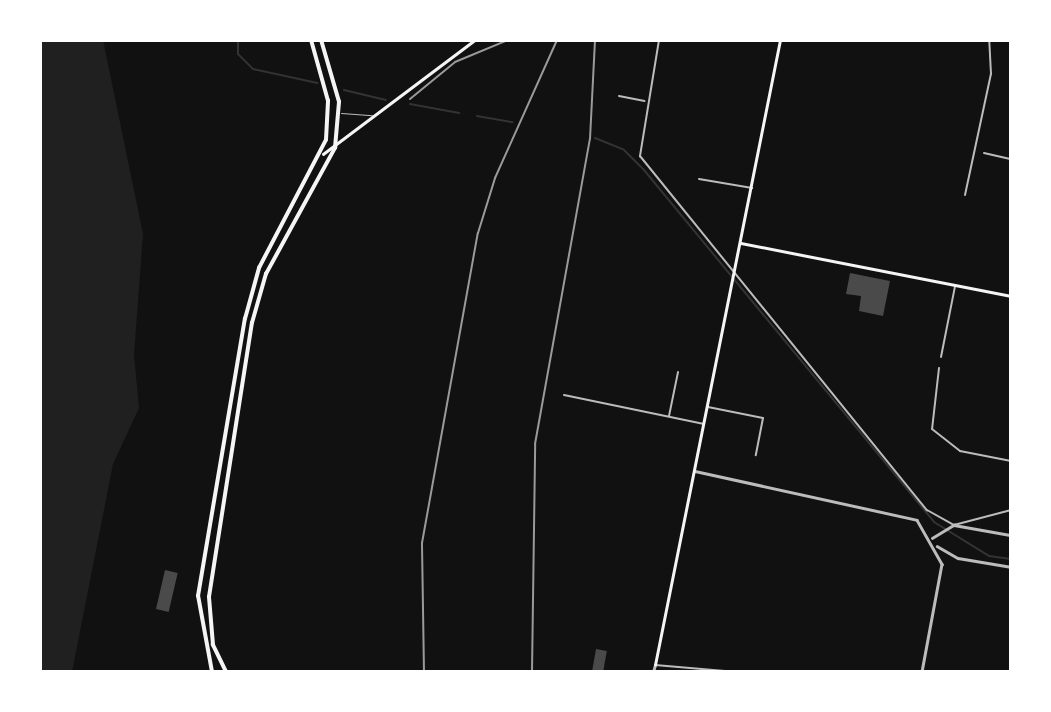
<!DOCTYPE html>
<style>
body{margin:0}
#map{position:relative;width:1051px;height:712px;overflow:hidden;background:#111;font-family:Arial,sans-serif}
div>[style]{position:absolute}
.green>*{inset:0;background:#202020}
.stream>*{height:2px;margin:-1px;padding:0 1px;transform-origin:1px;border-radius:1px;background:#333}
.building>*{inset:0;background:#4a4a4a;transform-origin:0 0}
.service>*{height:1px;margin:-0.5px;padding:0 0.5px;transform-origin:0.5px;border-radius:0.5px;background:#bcbcbc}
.minor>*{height:2px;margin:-1px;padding:0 1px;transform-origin:1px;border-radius:1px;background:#bcbcbc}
.tertiary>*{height:2.5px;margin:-1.25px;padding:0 1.25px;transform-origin:1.25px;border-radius:1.25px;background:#bcbcbc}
.secondary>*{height:2.5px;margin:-1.25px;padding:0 1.25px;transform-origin:1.25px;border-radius:1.25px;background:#f5f5f5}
.trunk>*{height:3.5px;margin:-1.75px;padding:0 1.75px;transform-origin:1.75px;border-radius:1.75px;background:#f5f5f5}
.rail>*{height:2px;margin:-1px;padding:0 1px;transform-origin:1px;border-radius:1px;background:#9a9a9a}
span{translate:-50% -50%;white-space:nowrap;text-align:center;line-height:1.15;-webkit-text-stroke:7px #fff;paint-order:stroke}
.frame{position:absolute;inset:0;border:42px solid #fff;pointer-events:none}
</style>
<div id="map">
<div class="green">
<div style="clip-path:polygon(40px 40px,103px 40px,143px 234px,134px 355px,139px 408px,113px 464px,72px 672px,40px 672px)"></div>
</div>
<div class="stream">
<div style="left:238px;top:40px;width:14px;rotate:90deg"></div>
<div style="left:238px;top:54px;width:21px;rotate:45deg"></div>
<div style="left:253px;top:69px;width:66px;rotate:12.3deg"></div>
<div style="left:344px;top:90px;width:43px;rotate:13.4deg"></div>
<div style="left:410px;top:104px;width:50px;rotate:10.4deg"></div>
<div style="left:477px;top:116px;width:36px;rotate:10deg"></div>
<div style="left:595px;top:138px;width:31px;rotate:22deg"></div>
<div style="left:624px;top:150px;width:28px;rotate:45deg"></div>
<div style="left:644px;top:170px;width:456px;rotate:50.5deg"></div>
<div style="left:934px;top:522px;width:65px;rotate:31.7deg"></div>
<div style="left:989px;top:556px;width:22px;rotate:8deg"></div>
</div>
<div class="building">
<div style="clip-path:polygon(850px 273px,890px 281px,883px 316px,859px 311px,861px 296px,846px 294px)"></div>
<div style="left:165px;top:570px;width:13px;height:40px;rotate:13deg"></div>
<div style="left:596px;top:649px;width:11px;height:23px;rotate:10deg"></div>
</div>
<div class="service">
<div style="left:341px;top:113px;width:31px;rotate:4deg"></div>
</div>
<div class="minor">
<div style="left:659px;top:40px;width:118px;rotate:99.3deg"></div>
<div style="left:640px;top:156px;width:456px;rotate:51deg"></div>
<div style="left:927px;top:510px;width:31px;rotate:29deg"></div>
<div style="left:954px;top:525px;width:59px;rotate:-14.7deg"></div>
<div style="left:619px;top:96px;width:26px;rotate:11deg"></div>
<div style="left:984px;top:153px;width:28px;rotate:13deg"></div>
<div style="left:699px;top:179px;width:54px;rotate:9.6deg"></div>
<div style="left:965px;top:195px;width:124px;rotate:-77.9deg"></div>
<div style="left:991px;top:74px;width:34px;rotate:-93deg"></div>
<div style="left:941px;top:357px;width:72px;rotate:-78.8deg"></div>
<div style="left:939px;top:368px;width:61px;rotate:96.5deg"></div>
<div style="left:932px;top:429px;width:36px;rotate:38deg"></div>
<div style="left:960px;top:451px;width:52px;rotate:11.1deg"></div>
<div style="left:564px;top:395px;width:143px;rotate:11.7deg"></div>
<div style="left:708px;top:407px;width:56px;rotate:11.3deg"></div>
<div style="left:763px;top:418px;width:38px;rotate:101deg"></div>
<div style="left:669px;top:416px;width:45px;rotate:-78.4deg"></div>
<div style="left:655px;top:665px;width:82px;rotate:4.9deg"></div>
</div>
<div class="tertiary">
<div style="left:695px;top:471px;width:227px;rotate:12.4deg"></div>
<div style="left:917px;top:520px;width:51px;rotate:60.4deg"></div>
<div style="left:942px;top:564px;width:110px;rotate:100.5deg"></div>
<div style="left:932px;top:538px;width:26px;rotate:-31deg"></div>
<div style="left:954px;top:525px;width:58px;rotate:10deg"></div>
<div style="left:937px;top:546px;width:24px;rotate:30deg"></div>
<div style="left:958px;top:558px;width:54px;rotate:9.6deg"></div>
<div style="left:653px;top:672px;width:7px;rotate:-74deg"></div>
</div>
<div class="secondary">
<div style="left:323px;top:154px;width:190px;rotate:-36.9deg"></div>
<div style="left:741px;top:243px;width:275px;rotate:11.1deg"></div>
<div style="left:655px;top:665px;width:637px;rotate:-78.69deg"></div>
</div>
<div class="trunk">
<div style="left:212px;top:672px;width:77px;rotate:-100.4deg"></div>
<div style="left:198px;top:596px;width:281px;rotate:-80.4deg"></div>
<div style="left:245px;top:319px;width:53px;rotate:-74.6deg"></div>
<div style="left:259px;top:268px;width:144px;rotate:-62.4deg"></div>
<div style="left:326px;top:140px;width:39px;rotate:-87deg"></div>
<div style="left:328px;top:101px;width:63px;rotate:-105.6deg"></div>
<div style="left:226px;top:672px;width:30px;rotate:-116deg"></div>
<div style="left:213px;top:645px;width:48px;rotate:-94.8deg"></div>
<div style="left:209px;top:597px;width:277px;rotate:-81.1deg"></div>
<div style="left:252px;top:323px;width:51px;rotate:-74.1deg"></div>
<div style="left:266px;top:274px;width:144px;rotate:-61.3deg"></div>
<div style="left:335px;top:148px;width:46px;rotate:-85deg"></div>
<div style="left:339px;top:102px;width:65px;rotate:-106.2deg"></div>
</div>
<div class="rail">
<div style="left:410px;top:99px;width:58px;rotate:-39.4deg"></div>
<div style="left:455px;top:62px;width:57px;rotate:-22.5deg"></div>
<div style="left:424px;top:672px;width:129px;rotate:-90.9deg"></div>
<div style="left:422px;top:543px;width:315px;rotate:-79.8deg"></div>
<div style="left:478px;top:233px;width:58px;rotate:-72.8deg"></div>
<div style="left:495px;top:178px;width:151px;rotate:-65.8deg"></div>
<div style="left:532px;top:672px;width:228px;rotate:-89.2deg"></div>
<div style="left:535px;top:444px;width:310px;rotate:-79.8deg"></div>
<div style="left:590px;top:139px;width:99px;rotate:-87.1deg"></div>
</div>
<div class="frame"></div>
</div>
